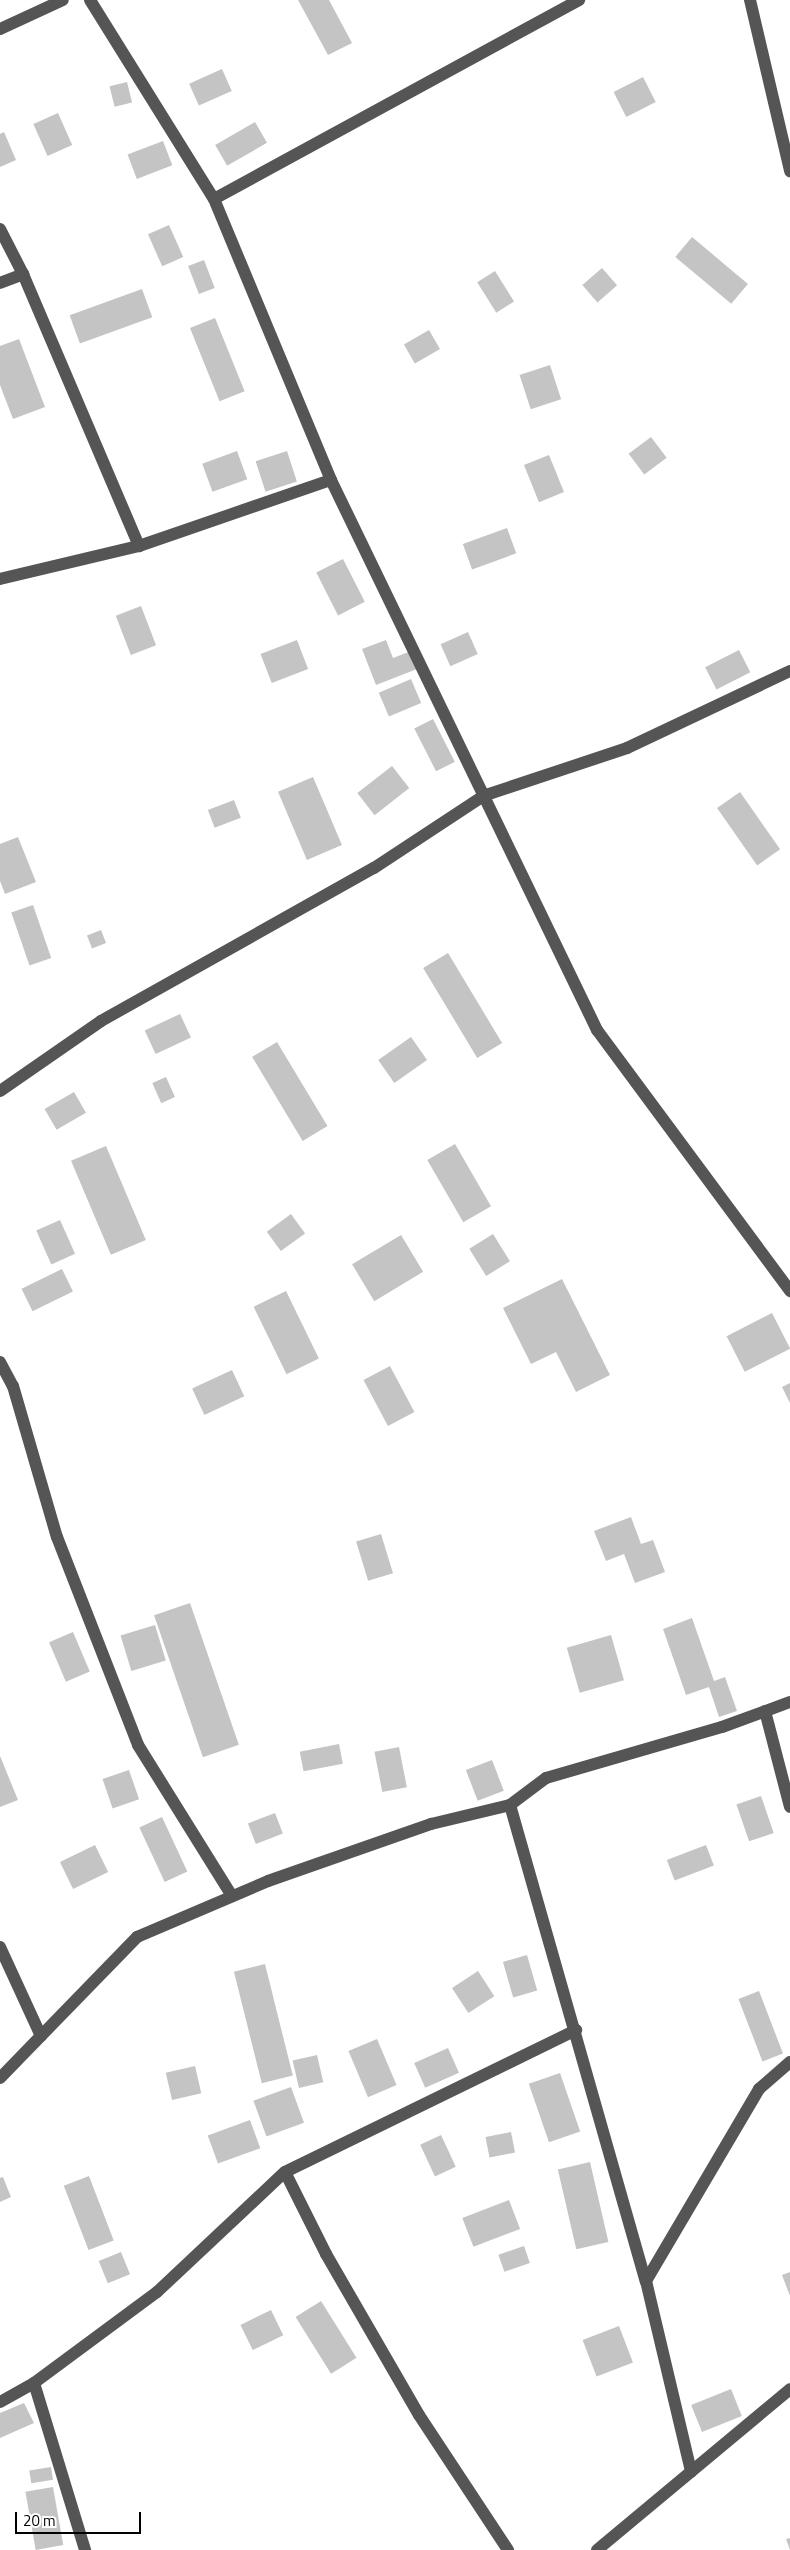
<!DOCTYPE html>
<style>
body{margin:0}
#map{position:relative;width:790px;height:2550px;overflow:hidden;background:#fff;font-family:"Titillium Web",sans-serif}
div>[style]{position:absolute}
.building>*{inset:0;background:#c4c4c4;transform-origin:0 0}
.minor>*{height:12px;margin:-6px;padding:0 6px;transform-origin:6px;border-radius:6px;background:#555}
span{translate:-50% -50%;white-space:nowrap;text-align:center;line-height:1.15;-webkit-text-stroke:5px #fff;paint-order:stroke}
.scale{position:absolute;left:15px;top:2512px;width:126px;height:22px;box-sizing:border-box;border:2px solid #000;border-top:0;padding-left:6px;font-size:15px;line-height:18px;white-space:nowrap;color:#000;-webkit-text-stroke:4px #fff;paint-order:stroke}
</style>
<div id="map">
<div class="building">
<div style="clip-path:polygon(298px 0,329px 0,352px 43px,328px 55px)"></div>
<div style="left:222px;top:69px;width:24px;height:36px;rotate:66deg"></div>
<div style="left:643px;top:77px;width:28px;height:33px;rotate:63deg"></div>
<div style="left:127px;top:82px;width:21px;height:18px;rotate:76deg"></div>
<div style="left:58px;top:113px;width:35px;height:27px;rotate:66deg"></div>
<div style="left:255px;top:122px;width:24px;height:46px;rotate:60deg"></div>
<div style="clip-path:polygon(4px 132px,16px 160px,0 167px,0 134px)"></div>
<div style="left:163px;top:141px;width:26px;height:38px;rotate:69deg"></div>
<div style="left:169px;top:225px;width:35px;height:23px;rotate:66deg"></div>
<div style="left:692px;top:237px;width:73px;height:26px;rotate:40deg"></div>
<div style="left:204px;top:260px;width:30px;height:17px;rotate:69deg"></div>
<div style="left:602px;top:268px;width:23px;height:26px;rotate:49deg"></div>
<div style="left:495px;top:271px;width:36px;height:21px;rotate:58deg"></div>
<div style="left:142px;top:289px;width:30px;height:77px;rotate:70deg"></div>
<div style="left:215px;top:318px;width:79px;height:27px;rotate:68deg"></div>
<div style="left:429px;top:330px;width:22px;height:29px;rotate:60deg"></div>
<div style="clip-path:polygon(19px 339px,45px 407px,13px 419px,0 385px,0 346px)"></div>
<div style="left:550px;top:365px;width:36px;height:32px;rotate:72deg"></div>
<div style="left:651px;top:437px;width:26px;height:28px;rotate:53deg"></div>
<div style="left:237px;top:451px;width:30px;height:37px;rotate:70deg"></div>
<div style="left:287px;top:451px;width:32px;height:33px;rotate:72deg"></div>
<div style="left:549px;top:455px;width:40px;height:27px;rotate:68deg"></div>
<div style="left:507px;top:528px;width:27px;height:47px;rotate:70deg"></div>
<div style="left:343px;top:559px;width:48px;height:30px;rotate:63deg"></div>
<div style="left:141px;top:606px;width:42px;height:27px;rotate:69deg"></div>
<div style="left:468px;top:632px;width:24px;height:30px;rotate:66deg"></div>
<div style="left:297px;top:640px;width:31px;height:39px;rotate:69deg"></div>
<div style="clip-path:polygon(386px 640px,393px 658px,411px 651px,417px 669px,376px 685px,362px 649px)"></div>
<div style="left:739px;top:650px;width:25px;height:38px;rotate:63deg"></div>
<div style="left:411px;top:679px;width:26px;height:35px;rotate:67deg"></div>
<div style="left:433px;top:719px;width:48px;height:21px;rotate:63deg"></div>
<div style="left:392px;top:766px;width:28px;height:44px;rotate:52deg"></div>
<div style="left:313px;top:777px;width:74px;height:38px;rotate:67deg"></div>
<div style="left:740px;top:792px;width:70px;height:28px;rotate:55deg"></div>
<div style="left:234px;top:800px;width:19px;height:28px;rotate:69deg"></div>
<div style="clip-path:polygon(18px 837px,36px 882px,5px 894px,0 881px,0 844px)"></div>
<div style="left:33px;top:905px;width:56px;height:23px;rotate:71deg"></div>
<div style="left:101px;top:930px;width:14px;height:15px;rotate:69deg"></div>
<div style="left:448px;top:953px;width:105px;height:29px;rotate:59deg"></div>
<div style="left:180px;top:1014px;width:26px;height:39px;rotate:65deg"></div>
<div style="left:411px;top:1037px;width:28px;height:40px;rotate:55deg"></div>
<div style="left:277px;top:1042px;width:98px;height:29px;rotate:59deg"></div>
<div style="left:166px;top:1077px;width:22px;height:15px;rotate:66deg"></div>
<div style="left:74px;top:1092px;width:24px;height:34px;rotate:60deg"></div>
<div style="left:455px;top:1144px;width:72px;height:32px;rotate:60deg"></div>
<div style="left:106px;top:1146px;width:102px;height:38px;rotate:67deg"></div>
<div style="left:291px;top:1214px;width:24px;height:30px;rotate:54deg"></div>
<div style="left:60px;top:1220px;width:37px;height:26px;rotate:66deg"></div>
<div style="left:493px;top:1234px;width:32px;height:28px;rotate:58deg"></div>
<div style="left:401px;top:1235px;width:43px;height:57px;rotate:59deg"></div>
<div style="left:62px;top:1269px;width:25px;height:45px;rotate:64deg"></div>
<div style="clip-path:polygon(562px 1279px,610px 1375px,576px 1392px,556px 1352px,531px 1364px,503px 1308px)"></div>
<div style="left:286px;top:1291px;width:75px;height:36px;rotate:64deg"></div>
<div style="left:772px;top:1313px;width:40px;height:51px;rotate:63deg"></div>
<div style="left:390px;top:1366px;width:52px;height:30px;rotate:62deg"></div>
<div style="left:232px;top:1370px;width:29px;height:44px;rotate:65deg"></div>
<div style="clip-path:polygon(790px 1383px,790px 1403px,782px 1387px)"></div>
<div style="clip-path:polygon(631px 1517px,641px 1544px,653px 1540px,665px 1572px,635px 1583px,624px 1554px,606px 1561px,594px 1531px)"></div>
<div style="left:381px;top:1534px;width:41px;height:26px;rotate:73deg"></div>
<div style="left:190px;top:1603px;width:150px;height:38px;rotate:71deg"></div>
<div style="clip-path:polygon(692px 1618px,714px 1681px,725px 1677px,737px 1711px,719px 1717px,709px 1687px,686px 1695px,663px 1629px)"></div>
<div style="left:155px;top:1625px;width:37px;height:36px;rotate:73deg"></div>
<div style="left:73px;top:1632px;width:43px;height:26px;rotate:67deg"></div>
<div style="left:611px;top:1635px;width:47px;height:46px;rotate:74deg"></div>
<div style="left:339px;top:1744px;width:20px;height:40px;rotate:79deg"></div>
<div style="left:399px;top:1747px;width:41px;height:25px;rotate:79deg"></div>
<div style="clip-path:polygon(0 1756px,18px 1800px,0 1807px)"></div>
<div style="left:492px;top:1760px;width:33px;height:28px;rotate:69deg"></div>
<div style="left:129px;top:1770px;width:31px;height:28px;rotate:71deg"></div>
<div style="left:761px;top:1796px;width:39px;height:26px;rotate:71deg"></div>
<div style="left:275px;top:1813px;width:22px;height:29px;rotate:69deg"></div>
<div style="left:162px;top:1817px;width:60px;height:25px;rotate:65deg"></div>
<div style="left:95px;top:1845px;width:30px;height:39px;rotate:64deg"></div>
<div style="left:706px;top:1845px;width:22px;height:42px;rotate:69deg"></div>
<div style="left:527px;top:1955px;width:37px;height:25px;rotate:74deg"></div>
<div style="left:265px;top:1964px;width:115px;height:32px;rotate:76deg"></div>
<div style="left:478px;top:1971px;width:30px;height:31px;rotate:57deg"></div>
<div style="left:759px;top:1991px;width:67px;height:22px;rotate:69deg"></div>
<div style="left:377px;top:2039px;width:50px;height:31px;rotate:67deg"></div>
<div style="left:448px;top:2048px;width:27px;height:37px;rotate:66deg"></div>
<div style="left:317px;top:2055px;width:28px;height:25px;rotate:77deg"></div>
<div style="left:195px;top:2066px;width:28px;height:30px;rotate:77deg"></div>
<div style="left:560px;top:2073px;width:62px;height:33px;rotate:71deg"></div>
<div style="left:291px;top:2087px;width:38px;height:40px;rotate:70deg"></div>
<div style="left:250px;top:2120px;width:30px;height:45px;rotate:70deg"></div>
<div style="left:511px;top:2132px;width:21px;height:26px;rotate:79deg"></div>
<div style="left:441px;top:2135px;width:35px;height:23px;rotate:65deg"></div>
<div style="left:590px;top:2162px;width:82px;height:33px;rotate:77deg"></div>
<div style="left:89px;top:2176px;width:69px;height:27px;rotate:69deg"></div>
<div style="clip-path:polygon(3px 2177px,11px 2197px,0 2202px,0 2178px)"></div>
<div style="left:509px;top:2200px;width:31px;height:50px;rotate:69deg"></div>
<div style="left:524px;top:2246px;width:18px;height:27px;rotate:71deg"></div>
<div style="left:121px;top:2252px;width:24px;height:24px;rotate:68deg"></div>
<div style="clip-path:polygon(790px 2272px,790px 2296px,782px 2275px)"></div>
<div style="left:321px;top:2301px;width:67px;height:30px;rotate:58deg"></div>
<div style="left:271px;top:2310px;width:28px;height:34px;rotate:64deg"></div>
<div style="left:619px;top:2326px;width:39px;height:39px;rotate:69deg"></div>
<div style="left:731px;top:2389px;width:29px;height:43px;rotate:68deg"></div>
<div style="clip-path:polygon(24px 2403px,34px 2423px,0 2438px,0 2413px)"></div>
<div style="left:51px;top:2467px;width:13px;height:22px;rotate:81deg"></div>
<div style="left:53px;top:2487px;width:59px;height:28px;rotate:80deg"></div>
<div style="clip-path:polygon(790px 2538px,790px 2550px,786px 2539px)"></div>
</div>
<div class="minor">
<div style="left:90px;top:0;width:234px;rotate:58.1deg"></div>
<div style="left:214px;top:199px;width:304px;rotate:67.4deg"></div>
<div style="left:331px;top:480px;width:611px;rotate:64.19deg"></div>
<div style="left:597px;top:1030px;width:325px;rotate:53.5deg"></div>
<div style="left:750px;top:0;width:176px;rotate:76.8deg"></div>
<div style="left:0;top:29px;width:69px;rotate:-24.7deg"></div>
<div style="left:214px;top:199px;width:416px;rotate:-28.6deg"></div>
<div style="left:0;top:229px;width:51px;rotate:62.9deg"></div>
<div style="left:23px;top:274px;width:296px;rotate:66.9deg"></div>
<div style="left:0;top:283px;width:25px;rotate:-21deg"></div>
<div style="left:0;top:579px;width:143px;rotate:-13.4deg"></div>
<div style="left:139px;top:546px;width:203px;rotate:-19deg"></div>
<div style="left:0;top:1091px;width:123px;rotate:-34.7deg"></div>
<div style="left:101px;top:1021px;width:313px;rotate:-29.3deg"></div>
<div style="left:374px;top:868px;width:131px;rotate:-33.4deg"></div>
<div style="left:483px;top:796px;width:152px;rotate:-18.4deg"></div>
<div style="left:627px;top:748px;width:180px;rotate:-25.3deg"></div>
<div style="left:0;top:1362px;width:27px;rotate:62deg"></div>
<div style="left:13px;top:1386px;width:157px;rotate:73.8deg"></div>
<div style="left:57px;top:1537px;width:223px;rotate:68.7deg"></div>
<div style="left:138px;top:1745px;width:178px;rotate:58.1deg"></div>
<div style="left:765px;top:1711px;width:99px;rotate:75.4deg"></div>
<div style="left:510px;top:1805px;width:495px;rotate:74.1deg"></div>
<div style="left:646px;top:2281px;width:196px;rotate:76.7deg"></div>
<div style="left:0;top:1947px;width:98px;rotate:65.3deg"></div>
<div style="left:0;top:2078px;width:197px;rotate:-45.8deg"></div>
<div style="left:137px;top:1937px;width:142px;rotate:-23.1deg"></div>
<div style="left:268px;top:1881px;width:173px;rotate:-19.3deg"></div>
<div style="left:431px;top:1824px;width:81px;rotate:-13.5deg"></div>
<div style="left:510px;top:1805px;width:45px;rotate:-36.9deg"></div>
<div style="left:546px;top:1778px;width:183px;rotate:-16.2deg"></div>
<div style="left:722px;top:1727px;width:72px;rotate:-20.2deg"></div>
<div style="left:285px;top:2172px;width:92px;rotate:63.4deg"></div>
<div style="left:326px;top:2254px;width:186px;rotate:60deg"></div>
<div style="left:419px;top:2415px;width:162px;rotate:56.6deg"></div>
<div style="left:646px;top:2281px;width:223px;rotate:-59.5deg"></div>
<div style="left:759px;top:2089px;width:41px;rotate:-41.1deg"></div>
<div style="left:34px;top:2383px;width:175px;rotate:73deg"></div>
<div style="left:0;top:2402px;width:39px;rotate:-29deg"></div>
<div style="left:34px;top:2383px;width:153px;rotate:-36.5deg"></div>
<div style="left:157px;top:2292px;width:175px;rotate:-43.2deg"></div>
<div style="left:285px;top:2172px;width:324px;rotate:-26deg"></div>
<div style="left:597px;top:2550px;width:251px;rotate:-39.8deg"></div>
</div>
<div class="scale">20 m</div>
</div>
